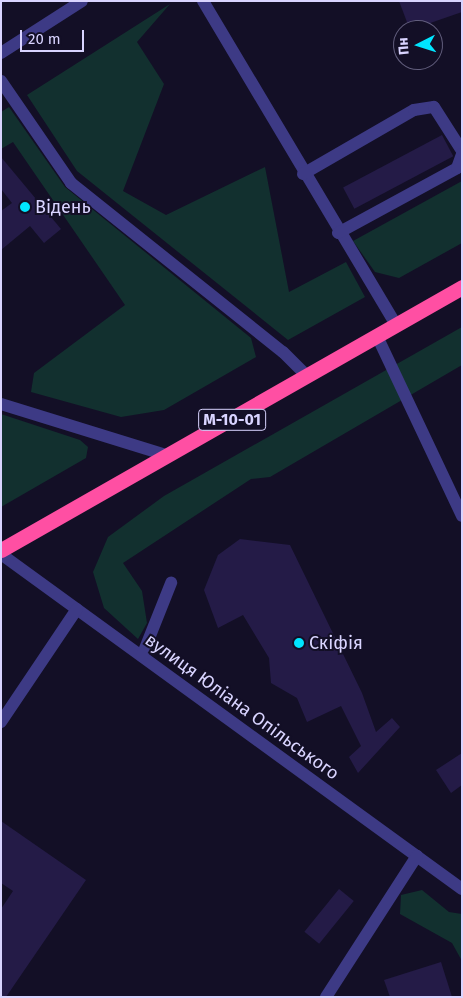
<!DOCTYPE html>
<meta charset="utf-8">
<style>
body{margin:0}
#map{position:relative;width:463px;height:998px;overflow:hidden;background:#130f26;font-family:"Fira Sans",sans-serif}
div>[style]{position:absolute}
.green>*{inset:0;background:#12302f}
.building>*{inset:0;background:#241b47;transform-origin:0 0}
.minor>*{height:12px;margin:-6px;padding:0 6px;transform-origin:6px;border-radius:6px;background:#3d3a85}
.highway>*{height:15px;margin:-7.5px;padding:0 7.5px;transform-origin:7.5px;border-radius:7.5px;background:#ff4fa3}
.dots>*{width:14px;height:14px;translate:-50% -50%;box-sizing:border-box;border:2px solid #130f26;border-radius:50%}
span{translate:-50% -50%;white-space:nowrap;text-align:center;line-height:1.15;-webkit-text-stroke:4px #130f26;paint-order:stroke}
.shield-label span{padding:1px 4px;background:#130f26;border:1px solid;border-radius:4px;-webkit-text-stroke-width:0}
.shield-label{font-size:16px;color:#d9d4ff;font-weight:700}
.poi-label{font-size:18px;color:#d9d4ff}
.left{translate:0 -50%;text-align:left}
.street-label{font-size:18px;color:#d9d4ff}
.frame{position:absolute;inset:0;border:2px solid #d9d4ff;pointer-events:none}
.north{position:absolute;left:393px;top:20px;width:50px;height:50px;box-sizing:border-box;background:#130f26;border:1px solid #625e7d;border-radius:50%;rotate:265deg;font-size:14px;font-weight:700;line-height:20px;text-align:center;color:#d9d4ff}
.north::after{content:'';display:block;margin:auto;width:18px;height:22px;background:#00e5ff;clip-path:polygon(50% 0,100% 100%,50% 72%,0 100%)}
.scale{position:absolute;left:20px;top:30px;width:64px;height:22px;box-sizing:border-box;border:2px solid #d9d4ff;border-top:0;padding-left:6px;font-size:15px;line-height:18px;white-space:nowrap;color:#d9d4ff;-webkit-text-stroke:4px #130f26;paint-order:stroke}
</style>
<div id="map">
<div class="green">
<div style="clip-path:polygon(170px 4px,137px 42px,164px 84px,123px 191px,166px 215px,265px 167px,289px 292px,346px 262px,365px 297px,288px 340px,77px 171px,27px 95px)"></div>
<div style="clip-path:polygon(9px 107px,65px 187px,251px 338px,256px 357px,164px 410px,121px 417px,31px 392px,34px 373px,125px 305px,13px 142px,1px 149px,1px 112px)"></div>
<div style="clip-path:polygon(462px 181px,462px 243px,399px 278px,375px 272px,353px 241px)"></div>
<div style="clip-path:polygon(462px 327px,462px 365px,270px 477px,251px 479px,123px 563px,142px 591px,147px 623px,138px 639px,104px 608px,93px 572px,108px 537px,164px 496px)"></div>
<div style="clip-path:polygon(1px 414px,80px 440px,88px 447px,86px 458px,1px 507px)"></div>
<div style="clip-path:polygon(422px 890px,449px 912px,462px 914px,462px 961px,452px 943px,400px 914px,401px 895px)"></div>
</div>
<div class="building">
<div style="clip-path:polygon(399px 1px,462px 1px,462px 12px,410px 30px)"></div>
<div style="left:442px;top:135px;width:24px;height:112px;rotate:62deg"></div>
<div style="clip-path:polygon(1px 157px,61px 229px,44px 243px,30px 226px,1px 250px,1px 211px,12px 203px,1px 189px)"></div>
<div style="clip-path:polygon(240px 539px,290px 545px,362px 693px,376px 732px,392px 718px,400px 727px,358px 773px,349px 757px,361px 746px,341px 706px,307px 722px,297px 698px,271px 683px,269px 658px,243px 615px,218px 628px,204px 590px,218px 555px)"></div>
<div style="clip-path:polygon(462px 753px,462px 785px,451px 793px,436px 770px)"></div>
<div style="clip-path:polygon(1px 821px,86px 880px,6px 997px,1px 997px,1px 909px,13px 891px,1px 883px)"></div>
<div style="left:339px;top:889px;width:19px;height:55px;rotate:39deg"></div>
<div style="clip-path:polygon(441px 962px,452px 997px,390px 997px,384px 980px)"></div>
</div>
<div class="minor">
<div style="left:203px;top:1px;width:377px;rotate:59.2deg"></div>
<div style="left:1px;top:53px;width:96px;rotate:-32.7deg"></div>
<div style="left:1px;top:81px;width:124px;rotate:55.5deg"></div>
<div style="left:71px;top:183px;width:271px;rotate:38.6deg"></div>
<div style="left:283px;top:352px;width:35px;rotate:45deg"></div>
<div style="left:303px;top:174px;width:128px;rotate:-30deg"></div>
<div style="left:414px;top:110px;width:20px;rotate:-9deg"></div>
<div style="left:434px;top:107px;width:52px;rotate:57.5deg"></div>
<div style="left:338px;top:233px;width:136px;rotate:-28.6deg"></div>
<div style="left:457px;top:168px;width:15px;rotate:-70deg"></div>
<div style="left:377px;top:336px;width:199px;rotate:64.7deg"></div>
<div style="left:1px;top:404px;width:176px;rotate:17.2deg"></div>
<div style="left:1px;top:554px;width:570px;rotate:36.01deg"></div>
<div style="left:142px;top:656px;width:79px;rotate:-68.3deg"></div>
<div style="left:1px;top:722px;width:136px;rotate:-56.1deg"></div>
<div style="left:326px;top:997px;width:168px;rotate:-57.2deg"></div>
</div>
<div class="highway">
<div style="left:1px;top:550px;width:531px;rotate:-29.7deg"></div>
</div>
<div class="dots">
<div style="left:25px;top:207px;background:#00e5ff"></div>
<div style="left:299px;top:643px;background:#00e5ff"></div>
</div>
<div class="shield-label">
<span style="left:232px;top:420px">М-10-01</span>
</div>
<div class="poi-label">
<span class="left" style="left:35px;top:207px">Відень</span>
<span class="left" style="left:309px;top:643px">Скіфія</span>
</div>
<div class="street-label">
<span style="left:242px;top:707px;rotate:36deg">вулиця Юліана Опільського</span>
</div>
<div class="frame"></div>
<div class="north">Пн</div>
<div class="scale">20 m</div>
</div>
